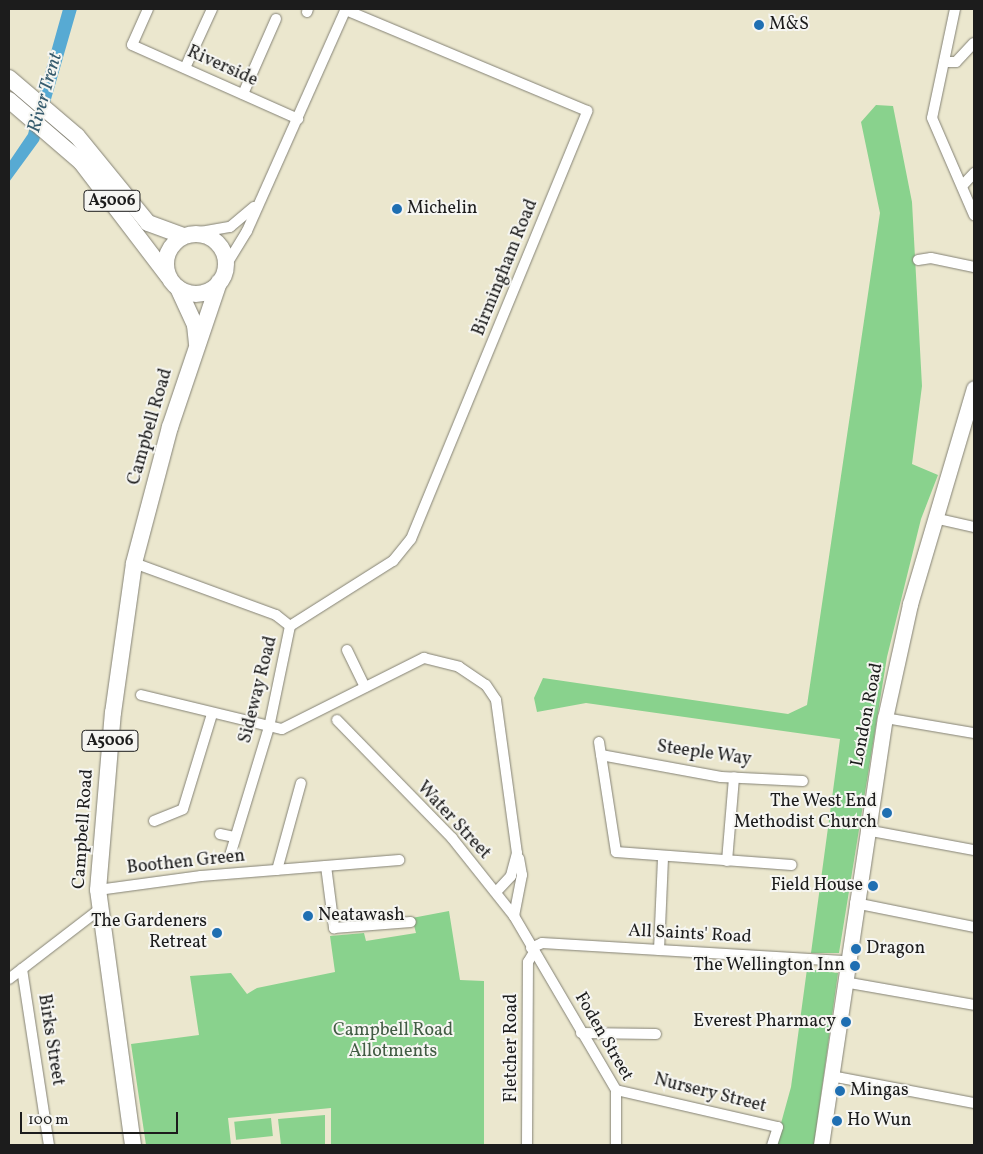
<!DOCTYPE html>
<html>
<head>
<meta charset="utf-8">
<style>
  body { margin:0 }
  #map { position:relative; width:983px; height:1154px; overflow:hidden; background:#ebe7ce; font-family:Vollkorn,serif }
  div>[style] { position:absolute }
  .green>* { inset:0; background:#89d28d; transform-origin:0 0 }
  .water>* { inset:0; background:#57aad3 }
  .roads { filter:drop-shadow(0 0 1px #848275) drop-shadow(0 0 1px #848275) }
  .minor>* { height:10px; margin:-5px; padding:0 5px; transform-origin:5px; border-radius:5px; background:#fff }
  .secondary>* { height:15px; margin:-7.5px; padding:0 7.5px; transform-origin:7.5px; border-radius:7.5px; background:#fff }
  .primary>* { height:16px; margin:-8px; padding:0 8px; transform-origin:8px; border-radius:8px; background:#fff }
  .primary>.ring { margin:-8px; padding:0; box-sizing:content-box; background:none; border:16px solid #fff; border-radius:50% }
  .dots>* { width:14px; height:14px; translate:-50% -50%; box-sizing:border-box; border:2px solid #f6f6f2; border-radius:50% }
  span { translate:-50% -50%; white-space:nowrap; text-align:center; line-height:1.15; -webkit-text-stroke:4px #f6f6f2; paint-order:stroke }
  .shield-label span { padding:1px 4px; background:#f6f6f2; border:1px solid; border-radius:4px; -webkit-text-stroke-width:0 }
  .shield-label { font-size:16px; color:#1c1c1c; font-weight:700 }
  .poi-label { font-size:18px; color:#1c1c1c }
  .left { translate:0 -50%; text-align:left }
  .right { translate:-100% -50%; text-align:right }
  .street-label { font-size:18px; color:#1c1c1c }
  .park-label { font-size:18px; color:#425c44 }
  .water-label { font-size:19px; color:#375c6e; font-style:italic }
  .frame { position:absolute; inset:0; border:10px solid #1c1c1c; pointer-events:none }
  .scale { position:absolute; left:20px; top:1112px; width:158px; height:22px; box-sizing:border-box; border:2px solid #1c1c1c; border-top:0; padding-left:6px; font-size:15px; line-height:18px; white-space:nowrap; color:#1c1c1c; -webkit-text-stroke:4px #f6f6f2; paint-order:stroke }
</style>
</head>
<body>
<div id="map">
  <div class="green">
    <i style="clip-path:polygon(876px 105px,893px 106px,912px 202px,922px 386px,912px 464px,938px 475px,921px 519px,887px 657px,839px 953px,811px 953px,840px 739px,586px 703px,537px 712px,534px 698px,543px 678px,788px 714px,807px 705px,880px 213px,861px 122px)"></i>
    <i style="clip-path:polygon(449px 911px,460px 980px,484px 981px,484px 1145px,331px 1145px,331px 1108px,228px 1118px,231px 1145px,146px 1145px,131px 1044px,199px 1035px,190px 976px,231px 973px,247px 994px,257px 988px,335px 972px,330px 936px,364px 933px,366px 941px,416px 933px,412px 918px)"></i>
    <i style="clip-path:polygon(807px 969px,838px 973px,814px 1145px,775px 1145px,791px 1087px)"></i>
    <i style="clip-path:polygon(325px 1115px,325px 1145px,281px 1145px,278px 1119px)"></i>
    <i style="left:271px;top:1118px;width:18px;height:37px;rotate:84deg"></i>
  </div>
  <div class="water">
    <i style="clip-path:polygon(63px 9px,77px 9px,39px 141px,9px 182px,9px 162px,28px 134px)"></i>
  </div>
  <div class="roads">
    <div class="minor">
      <i style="left:148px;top:9px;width:39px;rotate:114deg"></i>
      <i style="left:132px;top:45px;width:182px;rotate:24deg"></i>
      <i style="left:955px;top:9px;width:111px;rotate:101.9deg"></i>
      <i style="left:932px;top:118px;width:106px;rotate:66.6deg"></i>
      <i style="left:307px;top:12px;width:3px;rotate:-72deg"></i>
      <i style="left:944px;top:62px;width:12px"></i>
      <i style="left:956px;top:62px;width:26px;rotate:-47deg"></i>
      <i style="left:185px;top:68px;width:65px;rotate:-65.4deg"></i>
      <i style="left:243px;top:94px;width:82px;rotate:-66.3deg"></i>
      <i style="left:962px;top:186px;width:18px;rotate:-47deg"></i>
      <i style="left:195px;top:233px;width:36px;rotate:-10deg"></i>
      <i style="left:230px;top:227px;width:31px;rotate:-40deg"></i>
      <i style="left:918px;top:260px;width:13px;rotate:-9deg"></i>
      <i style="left:931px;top:258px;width:44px;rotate:11.8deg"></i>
      <i style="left:225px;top:267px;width:42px;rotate:-58.6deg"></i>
      <i style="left:247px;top:231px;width:243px;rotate:-66deg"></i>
      <i style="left:934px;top:518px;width:41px;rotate:12.7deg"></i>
      <i style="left:134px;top:563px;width:151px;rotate:20.1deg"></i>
      <i style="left:276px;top:615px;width:18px;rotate:38deg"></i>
      <i style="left:290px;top:626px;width:103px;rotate:101.7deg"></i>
      <i style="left:269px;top:727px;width:134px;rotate:106.9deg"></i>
      <i style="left:290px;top:626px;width:122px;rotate:-32.3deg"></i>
      <i style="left:393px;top:561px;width:28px;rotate:-51deg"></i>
      <i style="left:411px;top:539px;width:463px;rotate:-67.6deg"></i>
      <i style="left:587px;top:111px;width:262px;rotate:-157.3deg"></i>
      <i style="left:347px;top:650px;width:41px;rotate:64.1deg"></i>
      <i style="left:141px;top:695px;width:145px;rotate:13.6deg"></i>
      <i style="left:282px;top:729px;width:159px;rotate:-26.6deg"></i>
      <i style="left:424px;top:658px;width:36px;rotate:14deg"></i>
      <i style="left:459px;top:667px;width:32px;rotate:34deg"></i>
      <i style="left:486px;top:685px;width:18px;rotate:56deg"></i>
      <i style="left:496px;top:700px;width:154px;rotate:82.2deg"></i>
      <i style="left:517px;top:853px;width:24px;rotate:105deg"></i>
      <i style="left:511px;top:876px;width:21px;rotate:133deg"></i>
      <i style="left:885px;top:718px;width:90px;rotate:9.6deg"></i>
      <i style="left:337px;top:720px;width:165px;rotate:45.7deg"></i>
      <i style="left:452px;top:838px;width:100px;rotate:51.5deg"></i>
      <i style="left:514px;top:916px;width:202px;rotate:59.6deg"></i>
      <i style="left:616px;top:1090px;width:55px;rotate:90deg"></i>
      <i style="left:599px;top:742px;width:111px;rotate:81.2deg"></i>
      <i style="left:616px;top:852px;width:176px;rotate:4.2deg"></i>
      <i style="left:601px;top:755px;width:122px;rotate:10.4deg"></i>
      <i style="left:721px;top:777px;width:82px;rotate:2.8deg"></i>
      <i style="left:154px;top:821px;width:31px;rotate:-22deg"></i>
      <i style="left:183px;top:809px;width:99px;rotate:-73deg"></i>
      <i style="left:866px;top:830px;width:110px;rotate:10.5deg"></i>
      <i style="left:220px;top:834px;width:14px;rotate:12deg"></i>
      <i style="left:727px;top:861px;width:84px;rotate:-85.2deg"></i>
      <i style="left:326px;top:866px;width:63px;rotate:82.6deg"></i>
      <i style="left:334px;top:928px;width:77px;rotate:-4.5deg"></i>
      <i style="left:277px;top:870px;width:90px;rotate:-74.6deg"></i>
      <i style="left:98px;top:890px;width:104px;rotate:-7.7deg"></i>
      <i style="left:201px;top:876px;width:199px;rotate:-4.6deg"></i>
      <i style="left:855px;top:903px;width:121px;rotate:11.4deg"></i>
      <i style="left:514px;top:916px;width:42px;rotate:-79deg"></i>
      <i style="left:522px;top:875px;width:17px;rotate:-100deg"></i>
      <i style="left:531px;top:948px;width:12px;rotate:-24deg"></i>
      <i style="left:542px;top:943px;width:306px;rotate:3.4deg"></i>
      <i style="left:659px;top:950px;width:92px;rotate:-87.5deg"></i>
      <i style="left:22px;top:969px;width:178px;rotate:81.3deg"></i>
      <i style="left:9px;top:979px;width:115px;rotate:-37.6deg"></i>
      <i style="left:844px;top:982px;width:132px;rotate:10deg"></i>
      <i style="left:581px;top:1033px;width:75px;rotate:0.8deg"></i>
      <i style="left:831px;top:1076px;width:146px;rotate:10.7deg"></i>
      <i style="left:616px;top:1090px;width:166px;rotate:12.9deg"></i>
      <i style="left:778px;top:1127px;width:19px;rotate:108deg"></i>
      <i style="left:527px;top:1145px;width:183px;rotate:-89.7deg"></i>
      <i style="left:528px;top:962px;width:12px;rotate:-59deg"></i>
    </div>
    <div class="secondary">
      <i style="left:821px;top:1145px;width:432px;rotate:-81.5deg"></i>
      <i style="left:885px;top:718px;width:117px;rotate:-77.6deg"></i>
      <i style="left:910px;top:604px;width:225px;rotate:-73.5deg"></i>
    </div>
    <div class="primary">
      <i style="left:9px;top:78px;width:89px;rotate:40.5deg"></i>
      <i style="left:77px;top:136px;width:112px;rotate:50.8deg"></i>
      <i style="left:148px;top:223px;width:37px;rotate:20deg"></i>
      <i style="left:9px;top:100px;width:95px;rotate:40.7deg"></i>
      <i style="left:81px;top:162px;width:143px;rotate:52.7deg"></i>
      <i class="ring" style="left:166px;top:234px;width:44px;height:44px"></i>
      <i style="left:178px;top:288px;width:41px;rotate:65.3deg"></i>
      <i style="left:195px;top:325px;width:19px;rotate:84deg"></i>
      <i style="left:133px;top:1145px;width:257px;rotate:-97.8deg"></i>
      <i style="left:98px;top:890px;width:178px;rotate:-85.2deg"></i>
      <i style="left:113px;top:713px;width:151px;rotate:-82deg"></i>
      <i style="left:134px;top:563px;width:141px;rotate:-75.2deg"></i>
      <i style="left:170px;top:427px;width:153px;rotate:-71.3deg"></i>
    </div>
  </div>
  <div class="dots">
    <i style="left:759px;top:25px;background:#1f6fb2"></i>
    <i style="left:397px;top:209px;background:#1f6fb2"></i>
    <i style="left:887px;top:813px;background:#1f6fb2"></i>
    <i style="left:873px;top:886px;background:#1f6fb2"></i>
    <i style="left:308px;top:916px;background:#1f6fb2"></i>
    <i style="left:217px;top:933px;background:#1f6fb2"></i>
    <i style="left:856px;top:949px;background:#1f6fb2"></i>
    <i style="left:855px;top:966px;background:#1f6fb2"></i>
    <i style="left:846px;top:1022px;background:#1f6fb2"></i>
    <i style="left:840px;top:1091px;background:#1f6fb2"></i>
    <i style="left:837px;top:1121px;background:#1f6fb2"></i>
  </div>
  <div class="shield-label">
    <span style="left:112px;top:201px">A5006</span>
    <span style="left:110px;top:741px">A5006</span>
  </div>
  <div class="poi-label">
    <span class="left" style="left:769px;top:25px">M&amp;S</span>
    <span class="left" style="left:407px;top:209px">Michelin</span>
    <span class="right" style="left:877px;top:813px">The West End<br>Methodist Church</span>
    <span class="right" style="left:863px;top:886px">Field House</span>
    <span class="left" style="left:318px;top:916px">Neatawash</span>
    <span class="right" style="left:207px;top:933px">The Gardeners<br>Retreat</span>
    <span class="left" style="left:866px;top:949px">Dragon</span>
    <span class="right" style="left:845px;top:966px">The Wellington Inn</span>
    <span class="right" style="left:836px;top:1022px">Everest Pharmacy</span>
    <span class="left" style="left:850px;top:1091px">Mingas</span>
    <span class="left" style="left:847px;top:1121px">Ho Wun</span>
  </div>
  <div class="street-label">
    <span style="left:222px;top:67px;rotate:24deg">Riverside</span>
    <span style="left:506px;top:268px;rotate:-68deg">Birmingham Road</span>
    <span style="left:151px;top:427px;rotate:-74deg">Campbell Road</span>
    <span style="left:259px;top:690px;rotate:-76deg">Sideway Road</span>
    <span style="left:868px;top:715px;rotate:-79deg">London Road</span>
    <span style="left:704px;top:754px;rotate:8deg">Steeple Way</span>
    <span style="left:453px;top:821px;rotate:47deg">Water Street</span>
    <span style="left:84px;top:829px;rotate:-86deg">Campbell Road</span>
    <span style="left:186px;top:863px;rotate:-6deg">Boothen Green</span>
    <span style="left:690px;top:935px;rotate:3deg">All Saints' Road</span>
    <span style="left:603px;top:1037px;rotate:60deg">Foden Street</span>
    <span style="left:50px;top:1040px;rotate:81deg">Birks Street</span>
    <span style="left:512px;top:1048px;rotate:-90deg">Fletcher Road</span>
    <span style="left:710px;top:1094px;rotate:14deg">Nursery Street</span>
  </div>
  <div class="park-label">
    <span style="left:393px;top:1042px">Campbell Road<br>Allotments</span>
  </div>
  <div class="water-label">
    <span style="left:46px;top:93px;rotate:-74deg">River Trent</span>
  </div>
  <div class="frame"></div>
  <div class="scale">100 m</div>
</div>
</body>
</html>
